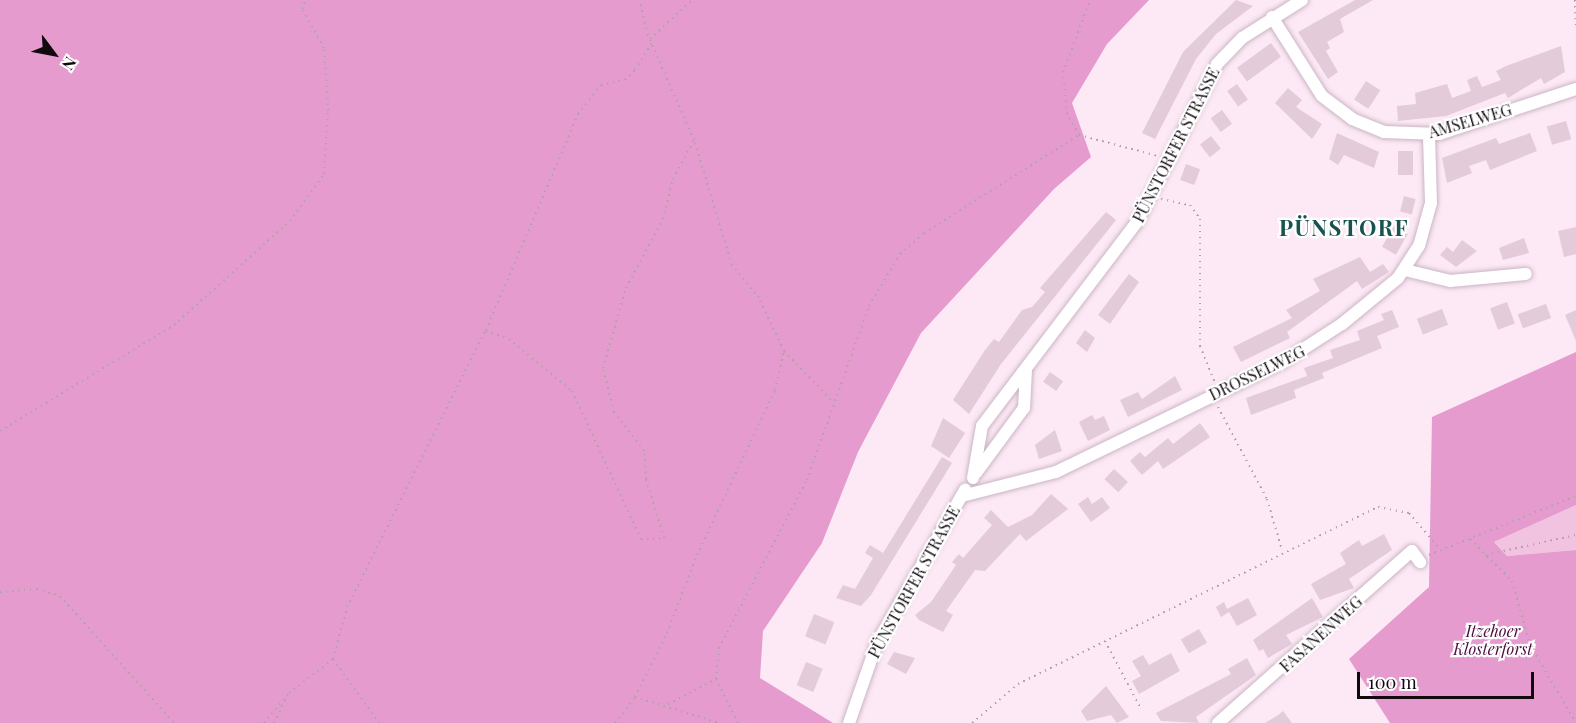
<!DOCTYPE html>
<html>
<head>
<meta charset="utf-8">
<style>
  body { margin:0 }
  #map { position:relative; width:1576px; height:723px; overflow:hidden; background:#fce9f5; font-family:"Playfair Display",serif }
  div>[style] { position:absolute }
  .green>* { inset:0; background:#f2c2e1 }
  .forest>* { inset:0; background:#e59bcd }
  .building>* { inset:0; background:#e3cbda; transform-origin:0 0 }
  .path>* { height:2px; margin-top:-1px; transform-origin:0; background:repeating-linear-gradient(90deg,#b0a1ab 0 1.5px,transparent 0 6px) }
  .roads { filter:drop-shadow(0 0 2px #ccb5c4) drop-shadow(0 0 2px #ccb5c4) }
  .minor>* { height:12px; margin:-6px; padding:0 6px; transform-origin:6px; border-radius:6px; background:#fff }
  span { translate:-50% -50%; white-space:nowrap; text-align:center; line-height:1.15; -webkit-text-stroke:4.5px #fff; paint-order:stroke }
  .street-label { font-size:16px; color:#10090e }
  .park-label { font-size:16px; color:#4c0b3d; font-style:italic }
  .district-label { font-size:22px; color:#185350; font-weight:700; letter-spacing:1.5px }
  .north { position:absolute; left:24px; top:24px; width:60px; height:60px; -webkit-text-stroke:4px #fff; paint-order:stroke; rotate:122deg; font-size:16px; font-weight:700; line-height:24px; text-align:center; color:#10090e }
  .north::after { content:''; display:block; margin:auto; width:21px; height:27px; background:#10090e; clip-path:polygon(50% 0,100% 100%,50% 72%,0 100%) }
  .scale { position:absolute; left:1357px; top:672px; width:177px; height:27px; box-sizing:border-box; border:3px solid #10090e; border-top:0; padding-left:8px; font-size:18px; line-height:21px; white-space:nowrap; color:#10090e; -webkit-text-stroke:4px #fff; paint-order:stroke }
</style>
</head>
<body>
<div id="map">
  <div class="green">
    <i style="clip-path:polygon(1576px 505px,1576px 550px,1507px 556px,1494px 542px)"></i>
  </div>
  <div class="forest">
    <i style="clip-path:polygon(0 0,1149px 0,1107px 44px,1072px 103px,1091px 157px,1054px 189px,921px 333px,858px 452px,822px 543px,763px 631px,760px 678px,833px 723px,0 723px)"></i>
    <i style="clip-path:polygon(1576px 352px,1576px 505px,1494px 542px,1507px 556px,1576px 550px,1576px 723px,1390px 723px,1349px 659px,1429px 587px,1432px 417px)"></i>
  </div>
  <div class="building">
    <i style="clip-path:polygon(1236px 0,1253px 6px,1216px 34px,1196px 59px,1155px 139px,1142px 133px,1183px 52px)"></i>
    <i style="clip-path:polygon(1355px 0,1373px 0,1340px 19px,1344px 32px,1327px 42px,1330px 48px,1326px 51px,1338px 72px,1328px 79px,1298px 32px)"></i>
    <i style="left:1271px;top:43px;width:17px;height:42px;rotate:54deg"></i>
    <i style="clip-path:polygon(1561px 46px,1565px 72px,1544px 84px,1541px 78px,1508px 98px,1505px 93px,1446px 116px,1398px 121px,1397px 106px,1416px 104px,1415px 93px,1447px 84px,1452px 98px,1471px 91px,1467px 80px,1477px 76px,1482px 87px,1501px 80px,1496px 71px,1506px 66px)"></i>
    <i style="left:1366px;top:81px;width:17px;height:22px;rotate:33deg"></i>
    <i style="left:1237px;top:84px;width:19px;height:12px;rotate:55deg"></i>
    <i style="clip-path:polygon(1288px 88px,1302px 100px,1296px 107px,1322px 124px,1312px 139px,1275px 103px)"></i>
    <i style="left:1222px;top:110px;width:17px;height:14px;rotate:54deg"></i>
    <i style="left:1566px;top:121px;width:19px;height:20px;rotate:74deg"></i>
    <i style="clip-path:polygon(1337px 133px,1379px 152px,1374px 168px,1344px 155px,1338px 165px,1329px 159px)"></i>
    <i style="clip-path:polygon(1530px 133px,1537px 151px,1490px 170px,1486px 160px,1469px 166px,1472px 173px,1447px 183px,1442px 158px,1496px 138px,1499px 144px)"></i>
    <i style="left:1211px;top:136px;width:16px;height:14px;rotate:52deg"></i>
    <i style="left:1413px;top:151px;width:24px;height:15px;rotate:90deg"></i>
    <i style="left:1186px;top:164px;width:15px;height:17px;rotate:20deg"></i>
    <i style="left:1404px;top:196px;width:12px;height:16px;rotate:14deg"></i>
    <i style="clip-path:polygon(1106px 212px,1116px 220px,1001px 364px,969px 414px,953px 400px,985px 350px,994px 339px,999px 342px,1022px 310px,1032px 307px,1045px 292px,1040px 288px)"></i>
    <i style="left:1394px;top:226px;width:16px;height:24px;rotate:30deg"></i>
    <i style="clip-path:polygon(1576px 227px,1576px 254px,1564px 257px,1558px 231px)"></i>
    <i style="clip-path:polygon(1524px 238px,1529px 253px,1503px 260px,1499px 248px)"></i>
    <i style="clip-path:polygon(1462px 240px,1477px 251px,1456px 267px,1440px 255px,1447px 247px,1453px 252px)"></i>
    <i style="clip-path:polygon(1360px 257px,1370px 272px,1383px 264px,1389px 272px,1362px 289px,1357px 281px,1287px 332px,1290px 338px,1241px 362px,1233px 347px,1292px 318px,1286px 310px,1320px 291px,1313px 279px)"></i>
    <i style="clip-path:polygon(1129px 274px,1139px 282px,1110px 324px,1098px 315px)"></i>
    <i style="left:1507px;top:302px;width:23px;height:18px;rotate:70deg"></i>
    <i style="left:1546px;top:304px;width:15px;height:30px;rotate:70deg"></i>
    <i style="left:1442px;top:309px;width:17px;height:27px;rotate:69deg"></i>
    <i style="clip-path:polygon(1392px 310px,1399px 327px,1377px 336px,1382px 348px,1322px 373px,1324px 378px,1294px 390px,1296px 398px,1251px 415px,1246px 398px,1307px 376px,1310px 383px,1304px 368px,1333px 358px,1330px 350px,1360px 340px,1357px 331px,1384px 320px,1381px 314px)"></i>
    <i style="clip-path:polygon(1576px 310px,1576px 341px,1565px 315px)"></i>
    <i style="clip-path:polygon(1085px 330px,1095px 338px,1087px 352px,1076px 343px)"></i>
    <i style="left:1050px;top:372px;width:16px;height:12px;rotate:35deg"></i>
    <i style="clip-path:polygon(1175px 376px,1182px 390px,1128px 417px,1120px 400px,1138px 392px,1142px 399px)"></i>
    <i style="clip-path:polygon(1092px 415px,1095px 420px,1104px 416px,1110px 430px,1088px 441px,1079px 422px)"></i>
    <i style="clip-path:polygon(943px 418px,965px 433px,949px 458px,931px 446px)"></i>
    <i style="clip-path:polygon(1200px 423px,1210px 437px,1163px 469px,1158px 461px,1142px 475px,1130px 461px,1140px 452px,1145px 457px,1168px 438px,1173px 444px)"></i>
    <i style="clip-path:polygon(1055px 430px,1062px 451px,1039px 459px,1035px 445px)"></i>
    <i style="clip-path:polygon(942px 457px,952px 463px,871px 595px,861px 606px,836px 598px,843px 585px,855px 589px,873px 558px,865px 553px,870px 545px,883px 553px)"></i>
    <i style="left:1114px;top:469px;width:19px;height:14px;rotate:43deg"></i>
    <i style="clip-path:polygon(1051px 494px,1068px 509px,1026px 541px,1020px 534px,985px 571px,975px 570px,946px 611px,953px 615px,943px 632px,919px 620px,915px 615px,931px 602px,956px 565px,952px 562px,959px 554px,963px 558px,992px 525px,984px 518px,991px 510px,1008px 527px,1032px 515px)"></i>
    <i style="clip-path:polygon(1088px 497px,1092px 504px,1102px 497px,1110px 508px,1091px 522px,1078px 504px)"></i>
    <i style="clip-path:polygon(1384px 534px,1392px 550px,1349px 579px,1354px 588px,1320px 600px,1311px 584px,1346px 564px,1340px 553px,1359px 540px,1362px 546px)"></i>
    <i style="clip-path:polygon(1248px 598px,1257px 615px,1237px 626px,1229px 612px,1221px 617px,1216px 607px,1224px 602px,1227px 609px)"></i>
    <i style="clip-path:polygon(1312px 598px,1323px 617px,1286px 635px,1292px 644px,1268px 658px,1263px 649px,1259px 651px,1253px 640px)"></i>
    <i style="left:814px;top:614px;width:22px;height:24px;rotate:22deg"></i>
    <i style="left:1199px;top:629px;width:16px;height:21px;rotate:60deg"></i>
    <i style="clip-path:polygon(894px 652px,915px 658px,906px 674px,887px 664px)"></i>
    <i style="clip-path:polygon(1171px 653px,1180px 671px,1139px 694px,1132px 681px,1141px 676px,1132px 661px,1143px 655px,1149px 665px)"></i>
    <i style="clip-path:polygon(1247px 658px,1256px 675px,1196px 717px,1199px 723px,1161px 721px,1156px 713px,1231px 674px,1228px 669px)"></i>
    <i style="left:806px;top:662px;width:18px;height:25px;rotate:22deg"></i>
    <i style="clip-path:polygon(1106px 686px,1129px 717px,1117px 723px,1111px 715px,1087px 721px,1081px 711px)"></i>
    <i style="clip-path:polygon(1283px 711px,1292px 723px,1265px 723px,1278px 715px)"></i>
  </div>
  <div class="path">
    <i style="left:1575px;top:0;width:28px;rotate:88deg"></i>
    <i style="left:650px;top:39px;width:57px;rotate:-42.9deg"></i>
    <i style="left:1079px;top:135px;width:24px;rotate:-120deg"></i>
    <i style="left:1067px;top:114px;width:42px;rotate:-95.4deg"></i>
    <i style="left:1063px;top:72px;width:77px;rotate:-69.4deg"></i>
    <i style="left:1161px;top:199px;width:30px;rotate:12deg"></i>
    <i style="left:1190px;top:205px;width:17px;rotate:54deg"></i>
    <i style="left:1200px;top:219px;width:127px;rotate:90deg"></i>
    <i style="left:1200px;top:346px;width:38px;rotate:68deg"></i>
    <i style="left:486px;top:331px;width:24px;rotate:19deg"></i>
    <i style="left:509px;top:339px;width:82px;rotate:39.5deg"></i>
    <i style="left:572px;top:391px;width:163px;rotate:65deg"></i>
    <i style="left:641px;top:539px;width:23px;rotate:-2deg"></i>
    <i style="left:664px;top:538px;width:62px;rotate:-107deg"></i>
    <i style="left:646px;top:479px;width:28px;rotate:-94deg"></i>
    <i style="left:644px;top:451px;width:49px;rotate:-127.6deg"></i>
    <i style="left:614px;top:412px;width:45px;rotate:-104deg"></i>
    <i style="left:603px;top:368px;width:83px;rotate:-74deg"></i>
    <i style="left:626px;top:288px;width:78px;rotate:-61.8deg"></i>
    <i style="left:663px;top:219px;width:41px;rotate:-76deg"></i>
    <i style="left:673px;top:179px;width:44px;rotate:-61.7deg"></i>
    <i style="left:784px;top:351px;width:72px;rotate:46.1deg"></i>
    <i style="left:1218px;top:407px;width:104px;rotate:62deg"></i>
    <i style="left:1267px;top:499px;width:53px;rotate:73.6deg"></i>
    <i style="left:0;top:431px;width:204px;rotate:-31.3deg"></i>
    <i style="left:174px;top:325px;width:156px;rotate:-41.9deg"></i>
    <i style="left:290px;top:221px;width:58px;rotate:-54.1deg"></i>
    <i style="left:324px;top:174px;width:63px;rotate:-86.4deg"></i>
    <i style="left:328px;top:111px;width:63px;rotate:-93.6deg"></i>
    <i style="left:324px;top:48px;width:45px;rotate:-119.4deg"></i>
    <i style="left:302px;top:9px;width:9px;rotate:-72deg"></i>
    <i style="left:1470px;top:539px;width:59px;rotate:45deg"></i>
    <i style="left:1512px;top:581px;width:66px;rotate:74.3deg"></i>
    <i style="left:1530px;top:645px;width:91px;rotate:59.5deg"></i>
    <i style="left:1429px;top:555px;width:158px;rotate:-21.9deg"></i>
    <i style="left:1486px;top:555px;width:92px;rotate:-12.5deg"></i>
    <i style="left:0;top:592px;width:37px;rotate:-5deg"></i>
    <i style="left:37px;top:589px;width:24px;rotate:17deg"></i>
    <i style="left:60px;top:596px;width:171px;rotate:48.1deg"></i>
    <i style="left:1105px;top:641px;width:75px;rotate:62.1deg"></i>
    <i style="left:333px;top:659px;width:79px;rotate:54.3deg"></i>
    <i style="left:635px;top:697px;width:88px;rotate:17.2deg"></i>
    <i style="left:668px;top:704px;width:54px;rotate:-27.5deg"></i>
    <i style="left:264px;top:723px;width:39px;rotate:-50deg"></i>
    <i style="left:289px;top:693px;width:56px;rotate:-37.7deg"></i>
    <i style="left:333px;top:659px;width:54px;rotate:-74.9deg"></i>
    <i style="left:347px;top:607px;width:310px;rotate:-63.4deg"></i>
    <i style="left:486px;top:330px;width:235px;rotate:-66.9deg"></i>
    <i style="left:578px;top:114px;width:37px;rotate:-52deg"></i>
    <i style="left:601px;top:85px;width:25px;rotate:-12deg"></i>
    <i style="left:625px;top:80px;width:14px;rotate:-45deg"></i>
    <i style="left:635px;top:70px;width:32px;rotate:-58deg"></i>
    <i style="left:274px;top:723px;width:28px;rotate:-64deg"></i>
    <i style="left:615px;top:723px;width:33px;rotate:-52deg"></i>
    <i style="left:635px;top:697px;width:72px;rotate:-63.4deg"></i>
    <i style="left:667px;top:633px;width:84px;rotate:-69deg"></i>
    <i style="left:697px;top:555px;width:183px;rotate:-64.7deg"></i>
    <i style="left:775px;top:390px;width:40px;rotate:-77deg"></i>
    <i style="left:784px;top:351px;width:59px;rotate:-115.3deg"></i>
    <i style="left:759px;top:298px;width:43px;rotate:-129.3deg"></i>
    <i style="left:732px;top:265px;width:131px;rotate:-106.9deg"></i>
    <i style="left:694px;top:140px;width:115px;rotate:-113.7deg"></i>
    <i style="left:648px;top:35px;width:36px;rotate:-104deg"></i>
    <i style="left:738px;top:723px;width:49px;rotate:-116.6deg"></i>
    <i style="left:716px;top:679px;width:31px;rotate:-84deg"></i>
    <i style="left:719px;top:648px;width:190px;rotate:-62.4deg"></i>
    <i style="left:807px;top:480px;width:185px;rotate:-70.4deg"></i>
    <i style="left:869px;top:306px;width:61px;rotate:-59.2deg"></i>
    <i style="left:900px;top:254px;width:32px;rotate:-41deg"></i>
    <i style="left:924px;top:233px;width:183px;rotate:-32.3deg"></i>
    <i style="left:1079px;top:135px;width:82px;rotate:14.9deg"></i>
    <i style="left:972px;top:723px;width:60px;rotate:-40.3deg"></i>
    <i style="left:1018px;top:684px;width:401px;rotate:-26.2deg"></i>
    <i style="left:1378px;top:507px;width:32px;rotate:11deg"></i>
    <i style="left:1409px;top:513px;width:45px;rotate:49.5deg"></i>
  </div>
  <div class="roads">
    <div class="minor">
      <i style="left:1272px;top:17px;width:93px;rotate:57.7deg"></i>
      <i style="left:1322px;top:96px;width:38px;rotate:37deg"></i>
      <i style="left:1352px;top:119px;width:35px;rotate:22deg"></i>
      <i style="left:1384px;top:132px;width:55px;rotate:2.1deg"></i>
      <i style="left:1439px;top:134px;width:144px;rotate:-18.2deg"></i>
      <i style="left:1405px;top:270px;width:46px;rotate:13.7deg"></i>
      <i style="left:1450px;top:281px;width:76px;rotate:-5.3deg"></i>
      <i style="left:976px;top:473px;width:81px;rotate:-53.6deg"></i>
      <i style="left:1024px;top:408px;width:36px;rotate:-87deg"></i>
      <i style="left:973px;top:478px;width:53px;rotate:-80.2deg"></i>
      <i style="left:982px;top:426px;width:256px;rotate:-52.8deg"></i>
      <i style="left:1137px;top:222px;width:177px;rotate:-63.1deg"></i>
      <i style="left:1217px;top:64px;width:36px;rotate:-46deg"></i>
      <i style="left:1242px;top:38px;width:71px;rotate:-32.3deg"></i>
      <i style="left:962px;top:496px;width:97px;rotate:-14.3deg"></i>
      <i style="left:1056px;top:472px;width:252px;rotate:-25.9deg"></i>
      <i style="left:1283px;top:362px;width:70px;rotate:-32.8deg"></i>
      <i style="left:1342px;top:324px;width:72px;rotate:-39.4deg"></i>
      <i style="left:1398px;top:278px;width:38px;rotate:-57deg"></i>
      <i style="left:1419px;top:246px;width:45px;rotate:-74.4deg"></i>
      <i style="left:1431px;top:203px;width:68px;rotate:-91.7deg"></i>
      <i style="left:849px;top:723px;width:85px;rotate:-70.7deg"></i>
      <i style="left:877px;top:643px;width:177px;rotate:-60.1deg"></i>
      <i style="left:1218px;top:723px;width:259px;rotate:-41.6deg"></i>
      <i style="left:1412px;top:551px;width:14px;rotate:54deg"></i>
    </div>
  </div>
  <div class="street-label">
    <span style="left:1470px;top:121px;rotate:-16deg">AMSELWEG</span>
    <span style="left:1176px;top:145px;rotate:-63deg">PÜNSTORFER STRASSE</span>
    <span style="left:1257px;top:373px;rotate:-26deg">DROSSELWEG</span>
    <span style="left:914px;top:582px;rotate:-61deg">PÜNSTORFER STRASSE</span>
    <span style="left:1321px;top:634px;rotate:-42deg">FASANENWEG</span>
  </div>
  <div class="park-label">
    <span style="left:1493px;top:640px">Itzehoer<br>Klosterforst</span>
  </div>
  <div class="district-label">
    <span style="left:1344px;top:228px">PÜNSTORF</span>
  </div>
  <div class="north">N</div>
  <div class="scale">100 m</div>
</div>
</body>
</html>
